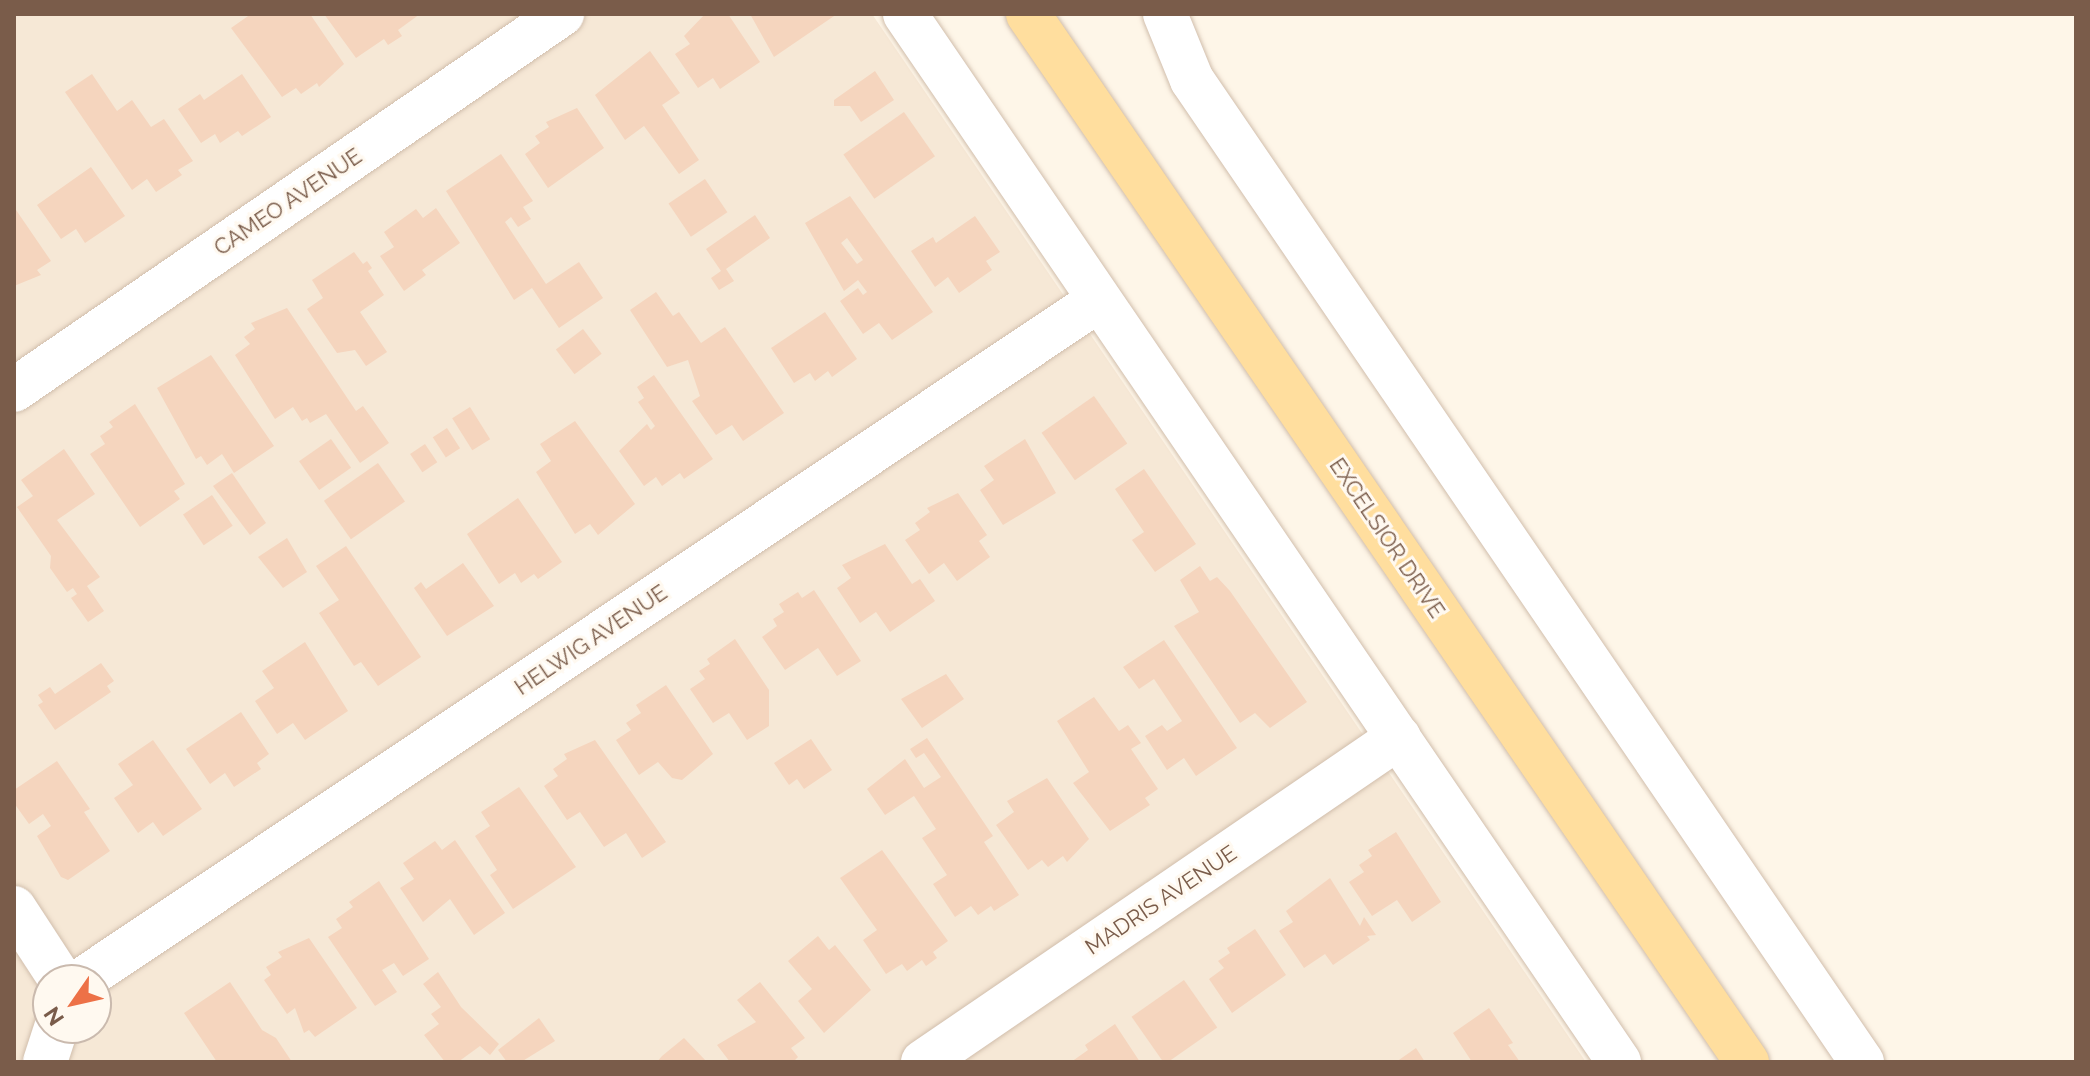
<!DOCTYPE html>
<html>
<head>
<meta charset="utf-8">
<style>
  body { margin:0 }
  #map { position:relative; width:2090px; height:1076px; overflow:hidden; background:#fef6e8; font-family:Raleway,sans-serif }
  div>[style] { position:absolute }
  .residential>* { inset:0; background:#f6e8d6 }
  .building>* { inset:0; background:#f5d5be; transform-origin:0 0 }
  .roads { filter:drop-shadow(0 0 2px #d1beac) drop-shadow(0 0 2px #d1beac) }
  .minor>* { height:44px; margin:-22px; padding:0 22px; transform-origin:22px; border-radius:22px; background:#fff }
  .major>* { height:44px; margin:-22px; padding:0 22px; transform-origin:22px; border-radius:22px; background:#ffde9e }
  span { translate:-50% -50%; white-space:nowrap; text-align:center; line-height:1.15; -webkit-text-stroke:6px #fff9f0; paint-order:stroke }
  .street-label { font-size:22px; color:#7a5c4a }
  .frame { position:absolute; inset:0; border:16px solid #7a5c4a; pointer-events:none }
  .north { position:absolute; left:32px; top:964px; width:80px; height:80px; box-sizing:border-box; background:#fff9f0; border:2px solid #cabaae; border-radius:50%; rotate:236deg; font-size:22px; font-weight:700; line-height:32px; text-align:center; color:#7a5c4a }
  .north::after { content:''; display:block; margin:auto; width:28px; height:36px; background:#ed7147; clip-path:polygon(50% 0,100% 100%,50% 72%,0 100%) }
</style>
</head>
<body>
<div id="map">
  <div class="residential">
    <i style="clip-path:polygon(evenodd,14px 14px,872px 14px,1586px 1062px,14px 1062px,14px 14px,48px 980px,96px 980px,96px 1028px,48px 1028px,48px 980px)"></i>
  </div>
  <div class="building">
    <i style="clip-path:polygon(251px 14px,310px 14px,344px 64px,319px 87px,317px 83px,301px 94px,296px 88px,282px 97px,231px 28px)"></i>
    <i style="clip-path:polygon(324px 14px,420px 14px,398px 30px,402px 36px,388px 45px,384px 39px,356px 58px)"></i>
    <i style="clip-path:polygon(705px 14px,728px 14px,760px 62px,720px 89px,713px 78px,698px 88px,675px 54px,690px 44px,684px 36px)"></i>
    <i style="clip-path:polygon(750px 14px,837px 14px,774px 57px)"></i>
    <i style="clip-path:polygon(650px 51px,680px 93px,662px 105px,699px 160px,679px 174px,644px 126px,625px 140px,595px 95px)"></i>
    <i style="clip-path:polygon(875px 71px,894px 100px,861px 122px,850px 106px,834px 106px,834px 100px)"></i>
    <i style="clip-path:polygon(92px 74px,117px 111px,132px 100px,151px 127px,164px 119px,193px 161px,178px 170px,182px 175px,156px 192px,147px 179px,132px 190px,65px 92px)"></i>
    <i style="clip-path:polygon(242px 74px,271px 117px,242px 136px,238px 131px,220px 143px,215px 134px,201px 143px,178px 109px,200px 94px,204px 100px)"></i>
    <i style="clip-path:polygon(577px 108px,604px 148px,548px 188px,525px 154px,540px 143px,535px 136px,549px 127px,546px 122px)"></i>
    <i style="left:904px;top:112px;width:54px;height:74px;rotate:55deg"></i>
    <i style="clip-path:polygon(501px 154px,533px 201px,523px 207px,531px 219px,518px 227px,511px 217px,505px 222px,546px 284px,579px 262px,603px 298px,559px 328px,532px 288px,514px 300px,446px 191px)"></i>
    <i style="clip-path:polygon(91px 167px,125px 216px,85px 243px,76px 229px,61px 239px,37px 205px)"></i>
    <i style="left:705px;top:179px;width:40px;height:44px;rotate:56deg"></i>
    <i style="clip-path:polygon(evenodd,850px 196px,933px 312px,892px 340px,879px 323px,863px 334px,840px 301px,858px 288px,863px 295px,867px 292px,858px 280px,844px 291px,805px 223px,850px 196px,847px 238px,863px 260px,857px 264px,841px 243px,847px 238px)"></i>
    <i style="clip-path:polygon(14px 207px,51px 261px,37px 270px,41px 275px,14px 286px)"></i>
    <i style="clip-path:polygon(436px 208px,460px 243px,422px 270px,426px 275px,404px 291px,380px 256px,394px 247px,384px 232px,416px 209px,423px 218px)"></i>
    <i style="clip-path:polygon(755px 215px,770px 238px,726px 269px,734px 281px,719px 290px,711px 278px,721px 271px,706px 249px)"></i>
    <i style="clip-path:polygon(975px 216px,1000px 252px,986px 261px,992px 270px,959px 293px,948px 277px,935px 287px,911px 251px,933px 237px,936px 243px)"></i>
    <i style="clip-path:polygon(354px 252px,363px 264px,367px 261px,372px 268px,368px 271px,384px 295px,360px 312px,387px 352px,366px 366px,355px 350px,337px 353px,307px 309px,323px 298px,312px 280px)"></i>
    <i style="clip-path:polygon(656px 292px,673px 316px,679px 312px,701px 343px,725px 327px,784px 413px,743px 441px,732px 425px,716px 435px,692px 401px,700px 396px,688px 360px,667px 367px,630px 310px)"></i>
    <i style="clip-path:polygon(287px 308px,356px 411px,363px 406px,389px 443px,360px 463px,326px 414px,310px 423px,307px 418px,302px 421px,293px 407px,275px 419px,235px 355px,250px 344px,244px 337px,255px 329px,251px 323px)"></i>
    <i style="clip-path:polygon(825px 312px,857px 359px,832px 377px,828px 371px,815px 381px,810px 373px,794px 383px,771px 348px)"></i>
    <i style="left:583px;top:329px;width:31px;height:34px;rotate:53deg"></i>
    <i style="clip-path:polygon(211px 355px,274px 446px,234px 473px,222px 454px,207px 465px,201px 456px,196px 459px,157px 388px)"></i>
    <i style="clip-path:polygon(654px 375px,713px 459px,684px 479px,680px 473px,662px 486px,656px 477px,644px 486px,619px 451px,647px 424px,651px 430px,655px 426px,638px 402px,644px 398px,637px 387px)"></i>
    <i style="left:1094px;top:396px;width:58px;height:64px;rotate:55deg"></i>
    <i style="clip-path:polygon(135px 404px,185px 484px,174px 491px,180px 499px,140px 527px,90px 454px,105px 444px,100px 436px,113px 427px,109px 422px)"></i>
    <i style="left:470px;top:407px;width:38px;height:21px;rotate:58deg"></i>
    <i style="clip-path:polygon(575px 421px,635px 504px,598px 535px,590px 524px,575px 534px,536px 472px,551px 461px,540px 444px)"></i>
    <i style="left:447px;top:428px;width:24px;height:17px;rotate:57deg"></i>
    <i style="left:331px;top:439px;width:35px;height:39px;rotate:55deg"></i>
    <i style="clip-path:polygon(1025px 439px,1056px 493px,1003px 525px,980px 490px,994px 480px,984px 466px)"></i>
    <i style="left:425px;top:444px;width:22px;height:18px;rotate:56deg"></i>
    <i style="clip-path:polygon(64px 449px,95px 494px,57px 520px,100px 577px,87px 586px,104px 611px,88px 622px,71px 598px,77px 594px,73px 588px,67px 592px,50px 568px,51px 556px,17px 507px,33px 496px,21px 480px)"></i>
    <i style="left:378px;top:463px;width:47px;height:66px;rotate:55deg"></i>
    <i style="clip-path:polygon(1144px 469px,1196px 544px,1155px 572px,1132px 540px,1144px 532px,1115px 489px)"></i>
    <i style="clip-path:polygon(232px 473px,266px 523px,250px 535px,213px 486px)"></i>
    <i style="clip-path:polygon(958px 493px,987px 535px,979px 541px,990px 557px,957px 581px,944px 563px,929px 574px,905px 540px,920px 530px,915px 523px,930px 512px,927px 508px)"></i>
    <i style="left:212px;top:495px;width:37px;height:35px;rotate:56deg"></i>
    <i style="clip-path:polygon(518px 498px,562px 562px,538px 579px,534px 574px,521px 583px,515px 573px,499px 584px,467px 534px)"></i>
    <i style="clip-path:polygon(287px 538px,307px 572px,283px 588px,258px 557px)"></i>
    <i style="clip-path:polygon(885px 544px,912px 584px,920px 579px,935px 601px,890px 632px,876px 612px,860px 623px,837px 588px,851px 578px,842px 565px)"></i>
    <i style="clip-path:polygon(346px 546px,421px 657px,378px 686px,361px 662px,354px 666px,319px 613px,339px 600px,316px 566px)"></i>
    <i style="clip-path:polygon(463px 563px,494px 606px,447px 636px,414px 588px,421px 582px,426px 589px)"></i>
    <i style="clip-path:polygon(1200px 566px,1210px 581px,1217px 577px,1230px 591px,1307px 702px,1270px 728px,1255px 713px,1240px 723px,1174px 626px,1199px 612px,1180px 580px)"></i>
    <i style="clip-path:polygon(814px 590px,861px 661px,837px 676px,818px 648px,785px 670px,762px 637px,777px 626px,773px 619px,784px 612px,779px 604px,798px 592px,802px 598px)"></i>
    <i style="clip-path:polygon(735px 639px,769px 690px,769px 726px,747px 740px,729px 713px,713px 723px,690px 689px,705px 679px,699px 671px,710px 664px,707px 659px)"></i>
    <i style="clip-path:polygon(1164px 640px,1237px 748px,1196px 776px,1184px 758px,1167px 770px,1145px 736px,1162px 725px,1167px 731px,1182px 721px,1154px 679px,1139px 689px,1123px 667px)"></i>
    <i style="clip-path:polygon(305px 642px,348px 711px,305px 740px,293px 723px,277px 734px,255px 701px,274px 688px,262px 671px)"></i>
    <i style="clip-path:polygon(101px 663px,114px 681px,107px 686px,111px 692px,55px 730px,38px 705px,43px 702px,38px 695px,50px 687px,55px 694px)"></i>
    <i style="clip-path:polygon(946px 674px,964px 699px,922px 728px,901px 699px)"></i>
    <i style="clip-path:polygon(666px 685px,713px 754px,682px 780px,672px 778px,658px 762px,639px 775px,616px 740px,631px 730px,626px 723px,641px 713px,636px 705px)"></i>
    <i style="clip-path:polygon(1094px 697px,1119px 731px,1128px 725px,1141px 743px,1131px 749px,1158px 789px,1145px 798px,1150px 805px,1110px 831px,1073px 783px,1089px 772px,1057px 721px)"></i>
    <i style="clip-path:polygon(241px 712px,269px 754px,257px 763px,261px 769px,234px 787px,225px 773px,210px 784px,186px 749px)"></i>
    <i style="clip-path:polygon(927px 738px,993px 836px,984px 842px,1019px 895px,994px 911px,991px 906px,978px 915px,971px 906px,955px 917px,933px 884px,947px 875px,922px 838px,936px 829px,914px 796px,885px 815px,867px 789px,905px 759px,924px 788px,941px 777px,924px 753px,916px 758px,910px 749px)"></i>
    <i style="clip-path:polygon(811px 739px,832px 770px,804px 789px,797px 779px,789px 785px,774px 763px)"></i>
    <i style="clip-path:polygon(153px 740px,202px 809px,163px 836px,153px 822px,138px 833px,114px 798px,133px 785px,118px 764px)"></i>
    <i style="clip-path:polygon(595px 740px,666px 842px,642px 858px,626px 833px,604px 847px,580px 812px,567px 820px,544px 786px,558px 776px,553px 769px,567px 759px,564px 754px)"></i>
    <i style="clip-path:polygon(57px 761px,90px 809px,84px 812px,110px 851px,68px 880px,61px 877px,37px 836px,51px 826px,43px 814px,29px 824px,14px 803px,14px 790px)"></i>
    <i style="clip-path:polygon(1047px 778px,1089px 839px,1067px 862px,1063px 856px,1048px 867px,1042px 860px,1028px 870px,996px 825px,1014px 812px,1007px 801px)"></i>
    <i style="clip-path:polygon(519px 787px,576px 867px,513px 909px,490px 875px,497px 870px,475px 836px,490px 826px,481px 812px)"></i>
    <i style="clip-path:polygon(1396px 832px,1441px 902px,1412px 922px,1397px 900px,1372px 916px,1349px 882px,1364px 872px,1359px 865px,1372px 856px,1368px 850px)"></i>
    <i style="clip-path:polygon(455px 840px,505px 913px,474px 935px,450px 899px,423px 922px,400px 888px,414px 879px,403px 863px,435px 841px,442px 850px)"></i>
    <i style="clip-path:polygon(882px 850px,948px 941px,933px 952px,937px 958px,926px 966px,922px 960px,907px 971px,902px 964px,886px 974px,863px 940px,877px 930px,840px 878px)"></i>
    <i style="clip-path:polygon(1330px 878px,1360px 926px,1364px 917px,1376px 935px,1367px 936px,1370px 940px,1333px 965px,1325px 954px,1304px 968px,1279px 931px,1293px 922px,1286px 911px)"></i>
    <i style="clip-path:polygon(379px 881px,429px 959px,403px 976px,394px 963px,382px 970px,397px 992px,375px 1006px,328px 937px,342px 928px,336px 919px,353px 907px,349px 902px)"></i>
    <i style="clip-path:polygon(1255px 929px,1286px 975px,1232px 1013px,1209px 979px,1224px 968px,1218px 961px,1230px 953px,1227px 948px)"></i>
    <i style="clip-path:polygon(818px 936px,829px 950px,835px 945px,871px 990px,824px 1033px,798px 1001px,812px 989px,788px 961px)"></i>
    <i style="clip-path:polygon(309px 938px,357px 1008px,315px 1037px,309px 1030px,304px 1033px,295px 1008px,287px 1014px,264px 980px,271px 975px,266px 967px,282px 957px,278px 952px)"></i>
    <i style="clip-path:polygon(438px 972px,461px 1007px,499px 1044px,490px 1055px,480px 1046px,458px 1062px,445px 1062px,424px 1035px,439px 1024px,431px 1014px,441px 1007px,423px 984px)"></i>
    <i style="left:1184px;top:980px;width:58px;height:64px;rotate:55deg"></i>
    <i style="clip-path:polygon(230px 982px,262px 1030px,276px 1038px,292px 1062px,217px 1062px,184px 1013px)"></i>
    <i style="clip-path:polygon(760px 982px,805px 1038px,791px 1048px,798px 1057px,793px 1062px,730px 1062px,717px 1045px,756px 1022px,737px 1000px)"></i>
    <i style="clip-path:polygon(1489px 1008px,1513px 1043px,1508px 1045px,1520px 1062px,1472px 1062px,1453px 1033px)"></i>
    <i style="clip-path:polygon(539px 1018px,555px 1041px,521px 1062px,507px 1062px,498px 1050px)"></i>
    <i style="clip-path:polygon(1115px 1024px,1140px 1062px,1071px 1062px,1088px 1050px,1085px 1045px)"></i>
    <i style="clip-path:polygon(684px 1038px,707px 1062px,657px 1062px,662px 1056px)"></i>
    <i style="clip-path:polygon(1416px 1048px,1425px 1062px,1396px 1062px)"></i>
  </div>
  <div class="roads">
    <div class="minor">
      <i style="left:905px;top:14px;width:1268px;rotate:55.73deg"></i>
      <i style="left:1165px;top:14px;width:71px;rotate:67.8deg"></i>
      <i style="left:1192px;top:80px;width:1189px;rotate:55.7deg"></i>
      <i style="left:14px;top:390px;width:665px;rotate:-34.46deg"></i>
      <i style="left:14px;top:908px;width:86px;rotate:56.9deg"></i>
      <i style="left:82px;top:980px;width:1223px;rotate:-33.77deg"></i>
      <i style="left:45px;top:1062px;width:36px;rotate:-72deg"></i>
      <i style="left:923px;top:1062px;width:576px;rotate:-34.32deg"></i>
    </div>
    <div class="major">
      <i style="left:1028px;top:14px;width:1271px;rotate:55.55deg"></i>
    </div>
  </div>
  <div class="street-label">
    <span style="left:288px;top:202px;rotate:-34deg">CAMEO AVENUE</span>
    <span style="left:1387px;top:538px;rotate:56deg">EXCELSIOR DRIVE</span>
    <span style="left:591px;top:640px;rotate:-34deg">HELWIG AVENUE</span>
    <span style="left:1161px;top:900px;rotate:-34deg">MADRIS AVENUE</span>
  </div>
  <div class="frame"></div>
  <div class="north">N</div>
</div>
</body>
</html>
